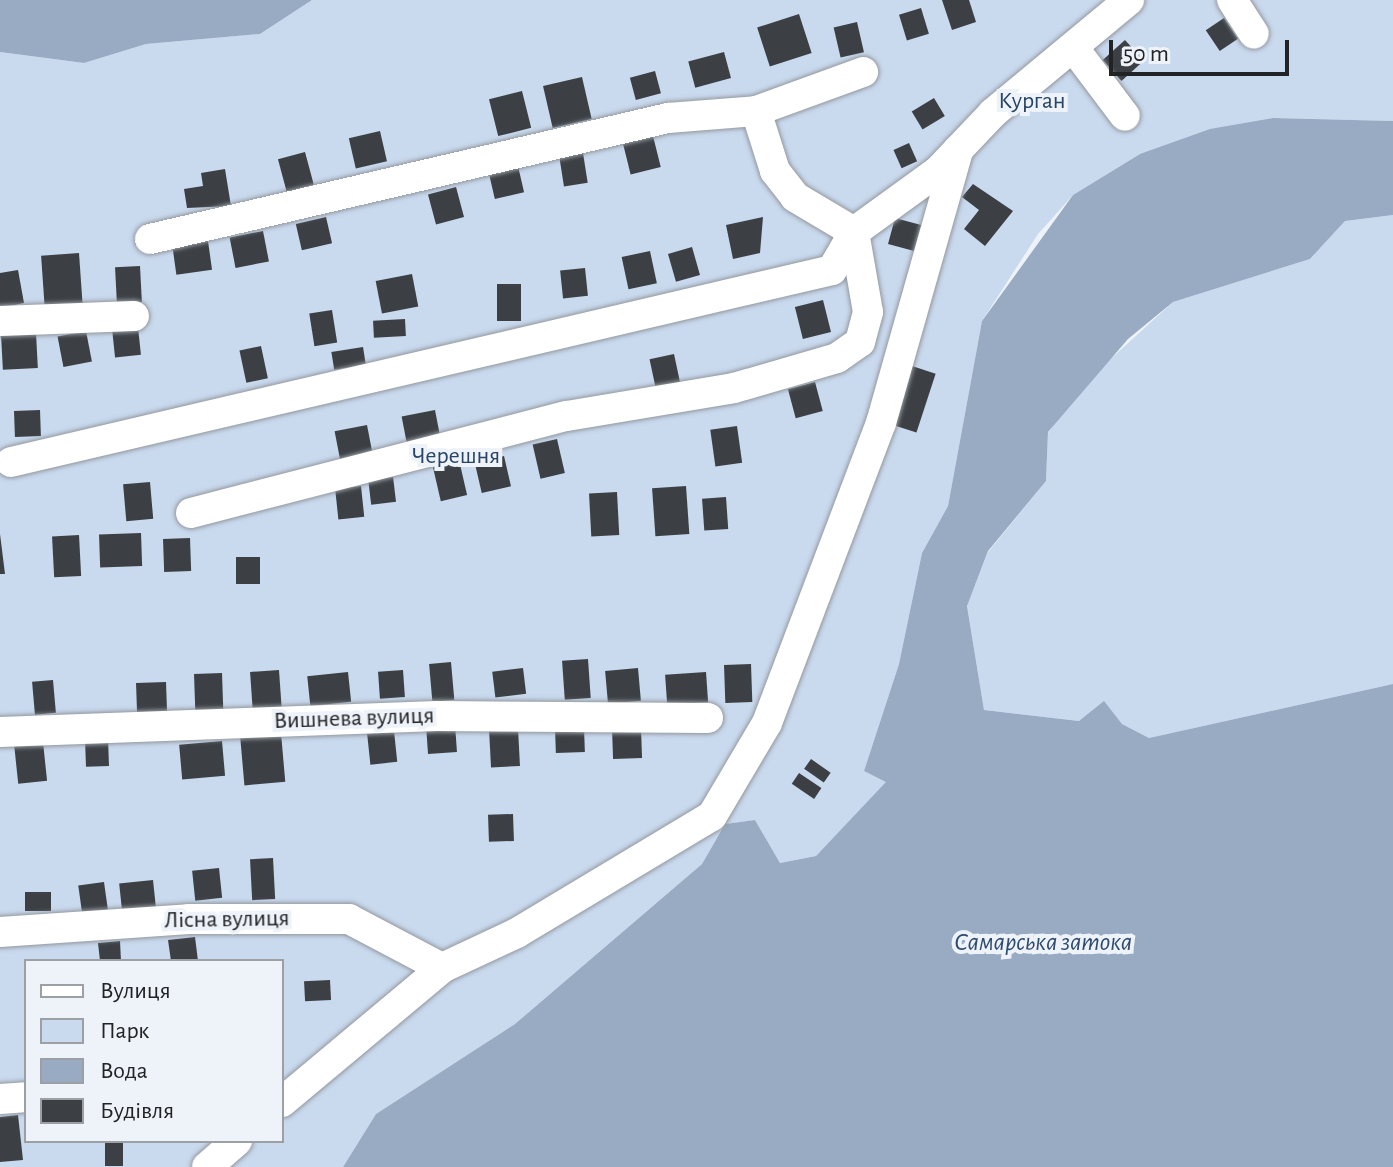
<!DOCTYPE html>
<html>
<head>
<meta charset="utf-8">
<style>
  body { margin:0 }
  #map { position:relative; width:1393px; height:1167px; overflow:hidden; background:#eef3fa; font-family:"Alegreya Sans",sans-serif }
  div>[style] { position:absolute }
  .green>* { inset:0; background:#c9d9ee }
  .water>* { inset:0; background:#98abc2 }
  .building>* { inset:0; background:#3c4045; transform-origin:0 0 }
  .roads { filter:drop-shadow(0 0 2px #93989e) drop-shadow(0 0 2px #93989e) }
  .minor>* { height:30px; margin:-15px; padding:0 15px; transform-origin:15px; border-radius:15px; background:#fff }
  span { translate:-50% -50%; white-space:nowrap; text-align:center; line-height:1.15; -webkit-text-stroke:8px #eef3fa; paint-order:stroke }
  .park-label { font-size:24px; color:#284467 }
  .street-label { font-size:24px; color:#212325 }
  .water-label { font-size:26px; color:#2f4b70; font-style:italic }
  .legend { position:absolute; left:24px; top:959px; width:260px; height:184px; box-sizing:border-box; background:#eef3fa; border:2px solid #9ca0a5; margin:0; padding:10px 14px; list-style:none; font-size:24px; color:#212325 }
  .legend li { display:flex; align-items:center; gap:16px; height:40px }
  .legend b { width:40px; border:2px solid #9ca0a5 }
  .scale { position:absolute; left:1109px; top:40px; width:180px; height:36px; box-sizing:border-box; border:4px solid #212325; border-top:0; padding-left:10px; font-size:24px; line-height:28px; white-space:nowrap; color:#212325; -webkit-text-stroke:6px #eef3fa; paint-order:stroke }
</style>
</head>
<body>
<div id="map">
  <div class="green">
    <i style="clip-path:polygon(evenodd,312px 0,1393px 0,1393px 121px,1273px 118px,1140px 154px,1073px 195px,1038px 234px,982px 321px,948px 506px,922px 553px,899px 664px,864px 771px,887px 782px,816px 856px,780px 863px,755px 820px,725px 824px,702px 864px,515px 1024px,376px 1114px,343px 1167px,0 1167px,0 52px,84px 63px,146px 44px,260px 34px,312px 0,26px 961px,282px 961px,282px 1141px,26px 1141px,26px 961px)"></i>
    <i style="clip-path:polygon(1393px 215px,1393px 684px,1149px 738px,1122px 724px,1104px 702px,1079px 721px,984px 710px,967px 605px,988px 552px,1046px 481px,1048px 433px,1080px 387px,1173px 302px,1310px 259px,1345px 221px)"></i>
  </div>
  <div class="water">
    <i style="clip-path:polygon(0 0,312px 0,260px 34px,146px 44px,84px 63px,0 52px)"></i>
    <i style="clip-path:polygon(1273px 118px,1393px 121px,1393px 215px,1345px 221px,1310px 259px,1173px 302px,1128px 339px,1048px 432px,1046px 481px,988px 551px,967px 606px,984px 710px,1079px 721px,1104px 701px,1122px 724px,1149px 738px,1393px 684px,1393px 1167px,343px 1167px,376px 1114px,515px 1024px,702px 864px,725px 824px,755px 820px,780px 863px,816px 856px,886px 782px,864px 771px,899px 664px,922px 553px,948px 506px,982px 321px,1073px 195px,1140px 154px,1210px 129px)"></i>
  </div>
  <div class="building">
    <i style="clip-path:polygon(942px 0,969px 0,976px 22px,952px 30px)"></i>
    <i style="left:921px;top:8px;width:27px;height:23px;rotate:73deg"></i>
    <i style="left:799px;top:14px;width:41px;height:44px;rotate:72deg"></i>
    <i style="left:1224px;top:18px;width:25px;height:22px;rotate:56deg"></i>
    <i style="left:857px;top:22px;width:31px;height:24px;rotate:77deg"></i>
    <i style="left:1125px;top:40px;width:28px;height:30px;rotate:48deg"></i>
    <i style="left:724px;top:52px;width:27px;height:37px;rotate:75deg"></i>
    <i style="left:655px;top:71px;width:23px;height:26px;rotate:75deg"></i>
    <i style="left:582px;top:77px;width:43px;height:40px;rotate:77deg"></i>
    <i style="left:522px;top:91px;width:38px;height:34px;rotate:76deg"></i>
    <i style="left:934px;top:98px;width:21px;height:26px;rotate:59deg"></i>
    <i style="left:380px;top:131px;width:31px;height:32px;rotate:77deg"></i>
    <i style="left:653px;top:136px;width:32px;height:31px;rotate:76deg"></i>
    <i style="left:909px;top:143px;width:20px;height:17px;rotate:66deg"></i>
    <i style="left:305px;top:152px;width:34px;height:28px;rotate:75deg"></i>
    <i style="left:583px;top:153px;width:30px;height:24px;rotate:81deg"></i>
    <i style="left:518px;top:166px;width:27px;height:30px;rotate:77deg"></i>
    <i style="clip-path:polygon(225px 169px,231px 206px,187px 208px,184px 189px,203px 186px,201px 173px)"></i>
    <i style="clip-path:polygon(973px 184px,1013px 211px,985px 246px,964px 229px,979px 210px,962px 197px)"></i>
    <i style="left:456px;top:187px;width:31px;height:29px;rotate:75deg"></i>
    <i style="left:326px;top:217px;width:27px;height:31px;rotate:77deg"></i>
    <i style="clip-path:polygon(763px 217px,760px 253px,733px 259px,726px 225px)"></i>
    <i style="left:895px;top:218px;width:27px;height:27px;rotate:15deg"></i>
    <i style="left:263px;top:231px;width:31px;height:34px;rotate:79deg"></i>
    <i style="left:208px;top:241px;width:29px;height:36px;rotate:82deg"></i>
    <i style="left:692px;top:247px;width:29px;height:25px;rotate:74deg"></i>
    <i style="left:650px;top:251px;width:33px;height:29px;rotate:78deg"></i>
    <i style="left:79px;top:253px;width:53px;height:38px;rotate:86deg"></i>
    <i style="left:140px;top:266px;width:36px;height:25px;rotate:87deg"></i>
    <i style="left:585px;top:268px;width:28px;height:25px;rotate:84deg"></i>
    <i style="clip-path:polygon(18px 270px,24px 303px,0 308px,0 273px)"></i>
    <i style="left:412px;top:274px;width:33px;height:37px;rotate:79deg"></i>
    <i style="left:497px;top:284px;width:24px;height:37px"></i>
    <i style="left:823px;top:300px;width:33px;height:29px;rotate:76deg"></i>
    <i style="left:332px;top:310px;width:33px;height:23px;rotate:81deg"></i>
    <i style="left:405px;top:319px;width:17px;height:32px;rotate:87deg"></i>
    <i style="left:138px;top:327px;width:28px;height:26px;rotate:84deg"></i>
    <i style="left:86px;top:331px;width:31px;height:29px;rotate:79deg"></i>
    <i style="left:36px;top:333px;width:35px;height:35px;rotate:87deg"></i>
    <i style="left:261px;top:346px;width:33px;height:22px;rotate:78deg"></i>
    <i style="left:363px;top:347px;width:18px;height:32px;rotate:81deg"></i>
    <i style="left:674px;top:354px;width:30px;height:25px;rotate:78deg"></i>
    <i style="left:909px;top:365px;width:28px;height:62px;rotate:18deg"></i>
    <i style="left:815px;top:382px;width:30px;height:28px;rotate:75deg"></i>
    <i style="left:40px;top:410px;width:26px;height:26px;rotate:88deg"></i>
    <i style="left:435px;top:410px;width:33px;height:34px;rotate:79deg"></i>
    <i style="left:367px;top:425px;width:33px;height:33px;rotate:79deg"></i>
    <i style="left:737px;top:426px;width:37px;height:27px;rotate:82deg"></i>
    <i style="left:557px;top:439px;width:35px;height:25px;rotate:77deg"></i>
    <i style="left:504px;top:456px;width:31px;height:30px;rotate:77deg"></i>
    <i style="left:459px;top:460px;width:36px;height:27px;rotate:77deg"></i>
    <i style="left:393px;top:477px;width:25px;height:25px;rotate:83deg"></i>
    <i style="left:150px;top:482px;width:37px;height:27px;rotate:85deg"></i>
    <i style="left:361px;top:486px;width:31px;height:26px;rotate:84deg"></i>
    <i style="left:686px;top:486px;width:48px;height:34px;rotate:86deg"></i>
    <i style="left:617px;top:492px;width:43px;height:28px;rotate:87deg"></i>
    <i style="left:726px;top:497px;width:32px;height:24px;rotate:86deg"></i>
    <i style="left:141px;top:533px;width:33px;height:42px;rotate:88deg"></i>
    <i style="clip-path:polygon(0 534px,5px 574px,0 574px)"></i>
    <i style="left:79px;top:535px;width:41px;height:27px;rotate:87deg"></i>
    <i style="left:190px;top:538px;width:33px;height:27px;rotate:88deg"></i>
    <i style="left:260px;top:557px;width:27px;height:24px;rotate:90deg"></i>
    <i style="left:588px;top:659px;width:39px;height:26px;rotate:86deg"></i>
    <i style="left:451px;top:662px;width:38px;height:22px;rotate:85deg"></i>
    <i style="left:751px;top:664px;width:38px;height:27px;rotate:88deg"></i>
    <i style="left:523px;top:668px;width:26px;height:31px;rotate:83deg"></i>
    <i style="left:638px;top:668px;width:33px;height:33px;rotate:85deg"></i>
    <i style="left:279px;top:670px;width:39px;height:29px;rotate:86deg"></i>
    <i style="left:403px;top:670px;width:27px;height:25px;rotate:86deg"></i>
    <i style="left:348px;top:672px;width:30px;height:41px;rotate:84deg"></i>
    <i style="left:706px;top:672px;width:30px;height:41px;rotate:86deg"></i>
    <i style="left:222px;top:673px;width:38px;height:28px;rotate:88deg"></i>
    <i style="left:53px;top:680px;width:33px;height:21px;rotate:85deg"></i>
    <i style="left:166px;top:682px;width:30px;height:30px;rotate:88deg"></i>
    <i style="left:455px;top:724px;width:28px;height:29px;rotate:86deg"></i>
    <i style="left:584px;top:727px;width:25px;height:29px;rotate:88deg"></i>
    <i style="left:518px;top:728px;width:38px;height:29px;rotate:87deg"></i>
    <i style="left:641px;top:728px;width:30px;height:29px;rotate:88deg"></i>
    <i style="left:394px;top:731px;width:31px;height:27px;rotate:84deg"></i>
    <i style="left:281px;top:733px;width:49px;height:41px;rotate:85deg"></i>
    <i style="left:108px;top:738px;width:28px;height:23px;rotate:88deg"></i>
    <i style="left:222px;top:741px;width:35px;height:43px;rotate:85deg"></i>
    <i style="left:43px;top:742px;width:39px;height:29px;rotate:84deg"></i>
    <i style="left:811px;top:759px;width:24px;height:12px;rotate:35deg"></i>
    <i style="left:799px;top:773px;width:27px;height:13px;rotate:34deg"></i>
    <i style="left:513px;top:814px;width:27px;height:25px;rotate:88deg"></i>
    <i style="left:273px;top:858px;width:41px;height:23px;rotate:87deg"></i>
    <i style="left:219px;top:868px;width:30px;height:27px;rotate:84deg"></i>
    <i style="left:153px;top:880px;width:29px;height:34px;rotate:84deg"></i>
    <i style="left:104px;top:882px;width:28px;height:26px;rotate:82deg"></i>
    <i style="left:51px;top:892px;width:19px;height:26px;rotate:90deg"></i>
    <i style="clip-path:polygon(195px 937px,198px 961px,171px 961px,168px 940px)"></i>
    <i style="clip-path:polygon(120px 941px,121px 961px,100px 961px,98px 943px)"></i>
    <i style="left:330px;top:980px;width:20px;height:26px;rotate:87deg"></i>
    <i style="clip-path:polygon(18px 1115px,23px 1160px,0 1162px,0 1117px)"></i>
    <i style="left:105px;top:1141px;width:18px;height:25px"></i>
  </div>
  <div class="roads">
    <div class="minor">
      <i style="left:1232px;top:0;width:40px;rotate:57.1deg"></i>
      <i style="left:1073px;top:47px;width:86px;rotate:53deg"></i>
      <i style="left:756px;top:111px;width:63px;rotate:72.4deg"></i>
      <i style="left:775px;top:171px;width:33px;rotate:52deg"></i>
      <i style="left:795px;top:197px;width:69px;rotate:30.7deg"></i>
      <i style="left:150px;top:239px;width:532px;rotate:-13.15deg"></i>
      <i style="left:668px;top:118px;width:88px;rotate:-4.5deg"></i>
      <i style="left:756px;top:111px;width:114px;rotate:-20deg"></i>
      <i style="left:0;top:321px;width:134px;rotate:-2.1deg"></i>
      <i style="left:11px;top:462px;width:843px;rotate:-13.16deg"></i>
      <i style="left:832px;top:270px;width:44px;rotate:-59.9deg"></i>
      <i style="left:854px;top:232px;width:104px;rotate:-36deg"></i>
      <i style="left:938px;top:171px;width:80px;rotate:-46.5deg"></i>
      <i style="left:993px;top:113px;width:177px;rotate:-39.7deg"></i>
      <i style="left:191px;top:513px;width:388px;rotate:-14.5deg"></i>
      <i style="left:567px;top:416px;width:169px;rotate:-9.5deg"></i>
      <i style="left:734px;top:388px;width:107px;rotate:-16.2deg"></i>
      <i style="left:837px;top:358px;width:28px;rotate:-35deg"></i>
      <i style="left:860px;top:342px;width:31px;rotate:-75deg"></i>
      <i style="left:868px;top:312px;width:81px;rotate:-99.9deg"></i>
      <i style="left:0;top:732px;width:437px;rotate:-2.1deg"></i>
      <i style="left:437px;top:716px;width:271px;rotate:0.4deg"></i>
      <i style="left:0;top:932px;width:189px;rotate:-3.9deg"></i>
      <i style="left:189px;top:919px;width:160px"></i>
      <i style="left:349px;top:919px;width:105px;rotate:27.8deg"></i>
      <i style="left:0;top:1099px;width:26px;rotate:-4deg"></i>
      <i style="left:282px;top:1102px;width:209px;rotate:-39.9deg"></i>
      <i style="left:442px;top:968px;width:83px;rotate:-25deg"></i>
      <i style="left:517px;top:933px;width:227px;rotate:-31deg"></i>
      <i style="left:712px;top:816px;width:108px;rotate:-59.4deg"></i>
      <i style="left:767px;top:723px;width:321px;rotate:-69.2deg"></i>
      <i style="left:881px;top:423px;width:284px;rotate:-74.2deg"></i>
      <i style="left:207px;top:1167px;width:40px;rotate:-41deg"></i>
    </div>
  </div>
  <div class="park-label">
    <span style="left:1032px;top:102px">Курган</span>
    <span style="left:456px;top:457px">Черешня</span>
  </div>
  <div class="street-label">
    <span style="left:354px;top:719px;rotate:-2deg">Вишнева вулиця</span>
    <span style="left:227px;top:920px;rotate:-1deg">Лісна вулиця</span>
  </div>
  <div class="water-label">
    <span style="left:1043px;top:943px">Самарська затока</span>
  </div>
  <ul class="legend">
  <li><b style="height:10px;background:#fff"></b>Вулиця</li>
  <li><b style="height:22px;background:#c9d9ee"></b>Парк</li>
  <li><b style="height:22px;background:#98abc2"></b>Вода</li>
  <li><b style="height:22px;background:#3c4045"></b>Будівля</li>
  </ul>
  <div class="scale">50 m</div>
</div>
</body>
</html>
